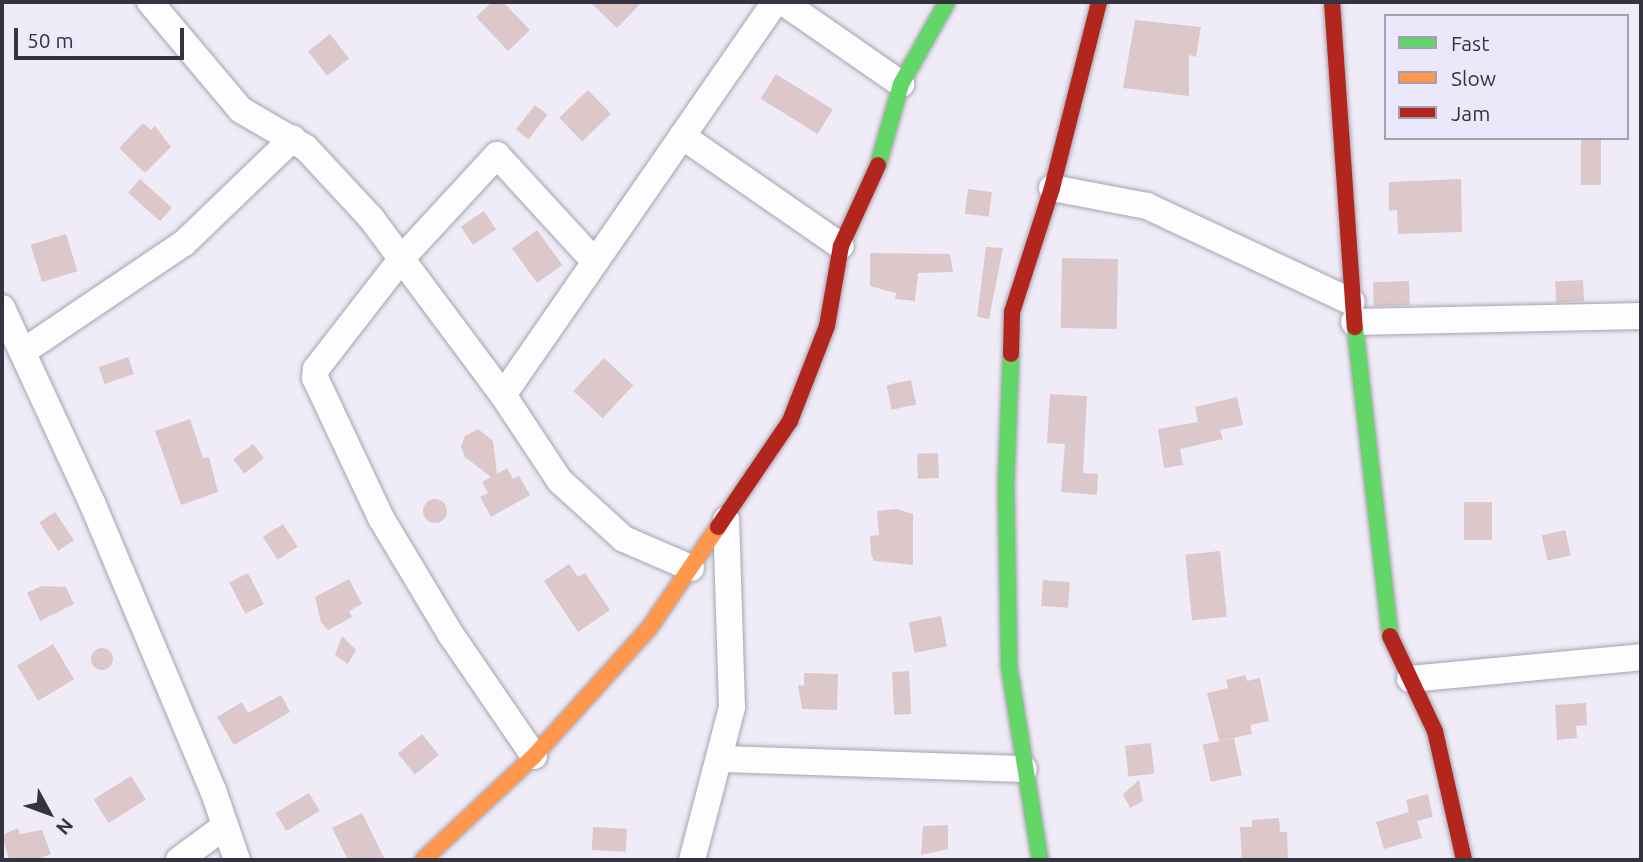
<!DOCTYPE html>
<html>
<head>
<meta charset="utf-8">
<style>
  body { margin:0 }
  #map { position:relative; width:1643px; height:862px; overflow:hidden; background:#efecf7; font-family:Ubuntu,sans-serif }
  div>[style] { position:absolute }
  .building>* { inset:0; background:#dcc8cb; transform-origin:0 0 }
  .round { border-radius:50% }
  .roads { filter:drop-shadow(0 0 2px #a6a3ae) drop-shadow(0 0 2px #a6a3ae) }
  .street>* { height:26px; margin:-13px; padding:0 13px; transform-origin:13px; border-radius:13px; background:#fdfcfe }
  .fast>* { height:16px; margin:-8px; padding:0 8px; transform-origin:8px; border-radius:8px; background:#63d668 }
  .slow>* { height:16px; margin:-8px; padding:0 8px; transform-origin:8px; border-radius:8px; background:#ff974d }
  .jam>* { height:16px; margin:-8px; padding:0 8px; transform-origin:8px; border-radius:8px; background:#b3261e }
  span { translate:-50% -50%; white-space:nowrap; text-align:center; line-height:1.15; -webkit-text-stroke:7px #ece8fc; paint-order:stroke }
  .frame { position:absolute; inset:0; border:4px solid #353340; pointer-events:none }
  .legend { position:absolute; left:1384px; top:14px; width:245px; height:126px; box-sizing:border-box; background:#ece8fc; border:2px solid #a3a0b1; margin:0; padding:9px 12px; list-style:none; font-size:21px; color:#353340 }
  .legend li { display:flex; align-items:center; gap:14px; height:35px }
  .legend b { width:35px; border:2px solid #a3a0b1 }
  .north { position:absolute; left:14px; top:778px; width:70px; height:70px; -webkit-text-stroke:5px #ece8fc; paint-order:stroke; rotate:131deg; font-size:19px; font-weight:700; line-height:28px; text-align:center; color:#353340 }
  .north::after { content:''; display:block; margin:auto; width:24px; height:32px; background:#353340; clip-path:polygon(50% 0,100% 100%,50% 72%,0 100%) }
  .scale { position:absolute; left:14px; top:28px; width:170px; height:32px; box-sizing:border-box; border:4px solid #353340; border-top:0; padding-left:9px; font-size:21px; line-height:24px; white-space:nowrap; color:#353340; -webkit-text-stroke:5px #ece8fc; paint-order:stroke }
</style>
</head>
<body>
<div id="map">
  <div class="building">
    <i style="clip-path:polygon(492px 2px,503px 2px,530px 30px,508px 51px,476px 17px)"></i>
    <i style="clip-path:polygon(590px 2px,642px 2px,617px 28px)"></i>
    <i style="clip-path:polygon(1135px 20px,1201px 27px,1196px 57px,1189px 55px,1189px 96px,1123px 88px)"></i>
    <i style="left:330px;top:34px;width:31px;height:28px;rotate:52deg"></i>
    <i style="left:776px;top:74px;width:67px;height:29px;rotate:32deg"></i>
    <i style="left:588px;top:90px;width:33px;height:40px;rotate:46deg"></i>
    <i style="left:535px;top:105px;width:16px;height:31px;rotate:38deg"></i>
    <i style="clip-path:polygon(143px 123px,151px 130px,155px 126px,171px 147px,145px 173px,119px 148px)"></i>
    <i style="left:1581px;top:138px;width:20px;height:47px"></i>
    <i style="left:140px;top:179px;width:43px;height:18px;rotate:42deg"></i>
    <i style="clip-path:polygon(1461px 179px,1462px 232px,1398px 234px,1397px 210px,1389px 211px,1389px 182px)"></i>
    <i style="left:968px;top:189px;width:24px;height:25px;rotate:7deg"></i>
    <i style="left:484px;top:211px;width:22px;height:28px;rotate:56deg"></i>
    <i style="left:537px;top:230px;width:43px;height:31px;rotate:54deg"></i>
    <i style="left:66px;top:234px;width:39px;height:37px;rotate:73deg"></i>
    <i style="clip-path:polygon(986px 247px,1003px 248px,989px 319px,977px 317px)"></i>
    <i style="clip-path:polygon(870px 253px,950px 254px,953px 272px,918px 273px,915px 301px,895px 299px,896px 293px,870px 286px)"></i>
    <i style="left:1062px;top:258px;width:56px;height:70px;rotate:1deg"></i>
    <i style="left:1583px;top:280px;width:21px;height:28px;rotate:87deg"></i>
    <i style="left:1409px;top:281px;width:24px;height:36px;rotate:88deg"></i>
    <i style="left:128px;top:357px;width:18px;height:31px;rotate:71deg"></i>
    <i style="left:604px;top:358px;width:40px;height:45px;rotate:43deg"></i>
    <i style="left:911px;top:380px;width:25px;height:25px;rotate:78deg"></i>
    <i style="clip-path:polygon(1050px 394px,1087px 396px,1083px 473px,1098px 474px,1097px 495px,1061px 492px,1065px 444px,1047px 443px)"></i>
    <i style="clip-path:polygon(1237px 397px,1243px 425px,1220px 430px,1223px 439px,1180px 449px,1183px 465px,1164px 468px,1158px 429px,1198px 422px,1195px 407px)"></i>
    <i style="clip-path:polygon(190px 419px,203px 458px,209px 457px,218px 492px,181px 505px,155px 431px)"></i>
    <i style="clip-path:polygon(478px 429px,493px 441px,497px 474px,507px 468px,513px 479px,519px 476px,530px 495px,491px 517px,480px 497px,488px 493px,482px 482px,491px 477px,465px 457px,461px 447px,465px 436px)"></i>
    <i style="left:253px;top:444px;width:18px;height:25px;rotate:52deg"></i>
    <i style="left:938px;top:453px;width:25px;height:21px;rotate:88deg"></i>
    <i class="round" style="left:423px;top:499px;width:24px;height:24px"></i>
    <i style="left:1464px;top:502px;width:28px;height:38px"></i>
    <i style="clip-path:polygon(897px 509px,913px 514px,913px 565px,874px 561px,871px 553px,870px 536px,879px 535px,877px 511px)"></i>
    <i style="left:55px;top:512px;width:34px;height:19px;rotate:56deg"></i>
    <i style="left:283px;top:524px;width:27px;height:24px;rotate:57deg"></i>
    <i style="left:1565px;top:530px;width:26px;height:24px;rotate:77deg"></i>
    <i style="left:1220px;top:551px;width:66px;height:35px;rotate:84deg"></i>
    <i style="clip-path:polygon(569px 564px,578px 577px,585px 573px,610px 610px,578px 632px,544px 581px)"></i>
    <i style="left:248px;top:573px;width:35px;height:21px;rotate:63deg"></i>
    <i style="clip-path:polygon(349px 579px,362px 604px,349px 611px,352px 617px,328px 630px,321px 622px,315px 597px)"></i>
    <i style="left:1043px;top:580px;width:27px;height:26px;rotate:4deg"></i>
    <i style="clip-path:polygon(41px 586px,66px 587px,74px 604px,40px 621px,27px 593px)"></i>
    <i style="left:941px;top:616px;width:31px;height:33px;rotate:79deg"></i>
    <i style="clip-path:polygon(342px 636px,356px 650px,348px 664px,335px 655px)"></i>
    <i style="left:53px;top:644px;width:41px;height:42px;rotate:59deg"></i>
    <i class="round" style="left:91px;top:648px;width:22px;height:22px"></i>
    <i style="left:909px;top:671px;width:43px;height:17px;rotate:87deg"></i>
    <i style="clip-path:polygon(804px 673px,838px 674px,837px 710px,802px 709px,798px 685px,804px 686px)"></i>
    <i style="clip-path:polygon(1245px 675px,1247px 681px,1260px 678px,1269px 721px,1250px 725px,1252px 734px,1219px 741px,1207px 693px,1228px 688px,1226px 680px)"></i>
    <i style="clip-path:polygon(281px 695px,290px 712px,234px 745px,217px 717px,242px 702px,248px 713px)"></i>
    <i style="clip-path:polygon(1586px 703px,1587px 725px,1576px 726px,1577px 738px,1557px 740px,1555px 705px)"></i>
    <i style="left:422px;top:734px;width:27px;height:31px;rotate:51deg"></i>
    <i style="left:1234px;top:738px;width:38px;height:32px;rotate:78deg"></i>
    <i style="left:1151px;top:743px;width:31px;height:26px;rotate:84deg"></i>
    <i style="left:131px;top:776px;width:28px;height:44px;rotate:58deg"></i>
    <i style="clip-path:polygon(1139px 780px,1143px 801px,1130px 808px,1123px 794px)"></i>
    <i style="left:309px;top:793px;width:21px;height:39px;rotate:59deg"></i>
    <i style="clip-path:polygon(1428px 794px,1433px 817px,1417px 821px,1422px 838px,1384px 849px,1376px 822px,1409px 812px,1406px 800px)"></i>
    <i style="clip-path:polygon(362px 813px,385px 860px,348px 860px,332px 828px)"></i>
    <i style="clip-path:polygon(1279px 818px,1280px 832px,1287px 832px,1288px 860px,1242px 860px,1240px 827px,1252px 827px,1252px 820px)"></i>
    <i style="clip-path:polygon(948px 825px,948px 849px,921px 855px,923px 826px)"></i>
    <i style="left:593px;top:827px;width:34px;height:23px;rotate:3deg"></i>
    <i style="clip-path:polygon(18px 828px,20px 834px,42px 830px,51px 854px,35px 860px,9px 860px,2px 835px)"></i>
  </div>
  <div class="roads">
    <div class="street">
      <i style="left:150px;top:2px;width:141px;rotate:49.9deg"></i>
      <i style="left:241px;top:110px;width:75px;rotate:30.3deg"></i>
      <i style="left:306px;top:148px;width:96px;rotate:47.1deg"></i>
      <i style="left:371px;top:218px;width:221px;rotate:53.3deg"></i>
      <i style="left:503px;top:395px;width:103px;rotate:56.5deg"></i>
      <i style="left:560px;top:481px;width:86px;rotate:42.2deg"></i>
      <i style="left:624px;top:539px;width:73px;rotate:23.4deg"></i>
      <i style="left:783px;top:2px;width:144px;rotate:34.8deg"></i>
      <i style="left:682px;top:136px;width:193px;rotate:34.7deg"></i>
      <i style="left:1052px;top:188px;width:97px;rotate:10.7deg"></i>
      <i style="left:1147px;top:206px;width:226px;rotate:25.1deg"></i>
      <i style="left:2px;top:308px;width:217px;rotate:65.2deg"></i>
      <i style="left:93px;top:505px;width:309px;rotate:67.2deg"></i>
      <i style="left:213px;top:790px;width:74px;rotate:71.1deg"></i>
      <i style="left:1354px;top:322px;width:287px;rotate:-1.2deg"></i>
      <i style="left:24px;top:351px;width:193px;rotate:-34deg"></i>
      <i style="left:184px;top:243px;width:151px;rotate:-43.9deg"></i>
      <i style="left:503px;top:395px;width:478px;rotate:-55.3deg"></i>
      <i style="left:1410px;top:679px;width:232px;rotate:-5.4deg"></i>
      <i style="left:534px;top:756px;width:147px;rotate:-124.4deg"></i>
      <i style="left:451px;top:635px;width:136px;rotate:-120.9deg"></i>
      <i style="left:381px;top:518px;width:155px;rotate:-115.2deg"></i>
      <i style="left:315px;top:378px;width:9px;rotate:-84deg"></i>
      <i style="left:316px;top:369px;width:140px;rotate:-52.2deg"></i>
      <i style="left:402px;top:258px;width:140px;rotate:-47.3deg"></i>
      <i style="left:497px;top:155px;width:145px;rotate:47.5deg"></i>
      <i style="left:721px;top:759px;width:303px;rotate:1.9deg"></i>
      <i style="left:179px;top:860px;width:57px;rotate:-36.5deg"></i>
      <i style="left:692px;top:860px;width:158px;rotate:-75.3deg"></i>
      <i style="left:732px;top:707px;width:187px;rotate:-91.8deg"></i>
    </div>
    <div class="fast">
      <i style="left:878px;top:165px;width:84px;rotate:-74.1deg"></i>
      <i style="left:901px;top:84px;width:94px;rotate:-60.7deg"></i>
      <i style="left:1355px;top:327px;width:311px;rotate:83.5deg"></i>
      <i style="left:1011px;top:354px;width:132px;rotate:92.2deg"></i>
      <i style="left:1006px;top:486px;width:180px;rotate:89deg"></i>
      <i style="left:1009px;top:666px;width:196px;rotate:80.9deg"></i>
    </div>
    <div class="slow">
      <i style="left:423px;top:860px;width:152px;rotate:-43.1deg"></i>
      <i style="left:534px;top:756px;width:173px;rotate:-48deg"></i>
      <i style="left:650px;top:627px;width:121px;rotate:-55.8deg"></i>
    </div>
    <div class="jam">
      <i style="left:1332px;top:2px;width:326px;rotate:86deg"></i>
      <i style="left:1011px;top:354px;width:42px;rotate:-88.6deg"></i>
      <i style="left:1012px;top:312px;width:130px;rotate:-72.1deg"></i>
      <i style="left:1052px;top:188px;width:192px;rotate:-75.8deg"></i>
      <i style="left:718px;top:527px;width:128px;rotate:-55.8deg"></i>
      <i style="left:790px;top:421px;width:102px;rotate:-68.7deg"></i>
      <i style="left:827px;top:326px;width:81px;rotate:-80.1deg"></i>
      <i style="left:841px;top:246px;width:89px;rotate:-65.4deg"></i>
      <i style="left:1390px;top:636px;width:105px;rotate:64.7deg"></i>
      <i style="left:1435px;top:731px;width:132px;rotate:77.3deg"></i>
    </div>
  </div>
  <div class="frame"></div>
  <ul class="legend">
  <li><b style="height:9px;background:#63d668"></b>Fast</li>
  <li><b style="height:9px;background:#ff974d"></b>Slow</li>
  <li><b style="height:9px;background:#b3261e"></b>Jam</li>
  </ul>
  <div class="north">N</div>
  <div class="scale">50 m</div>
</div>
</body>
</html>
